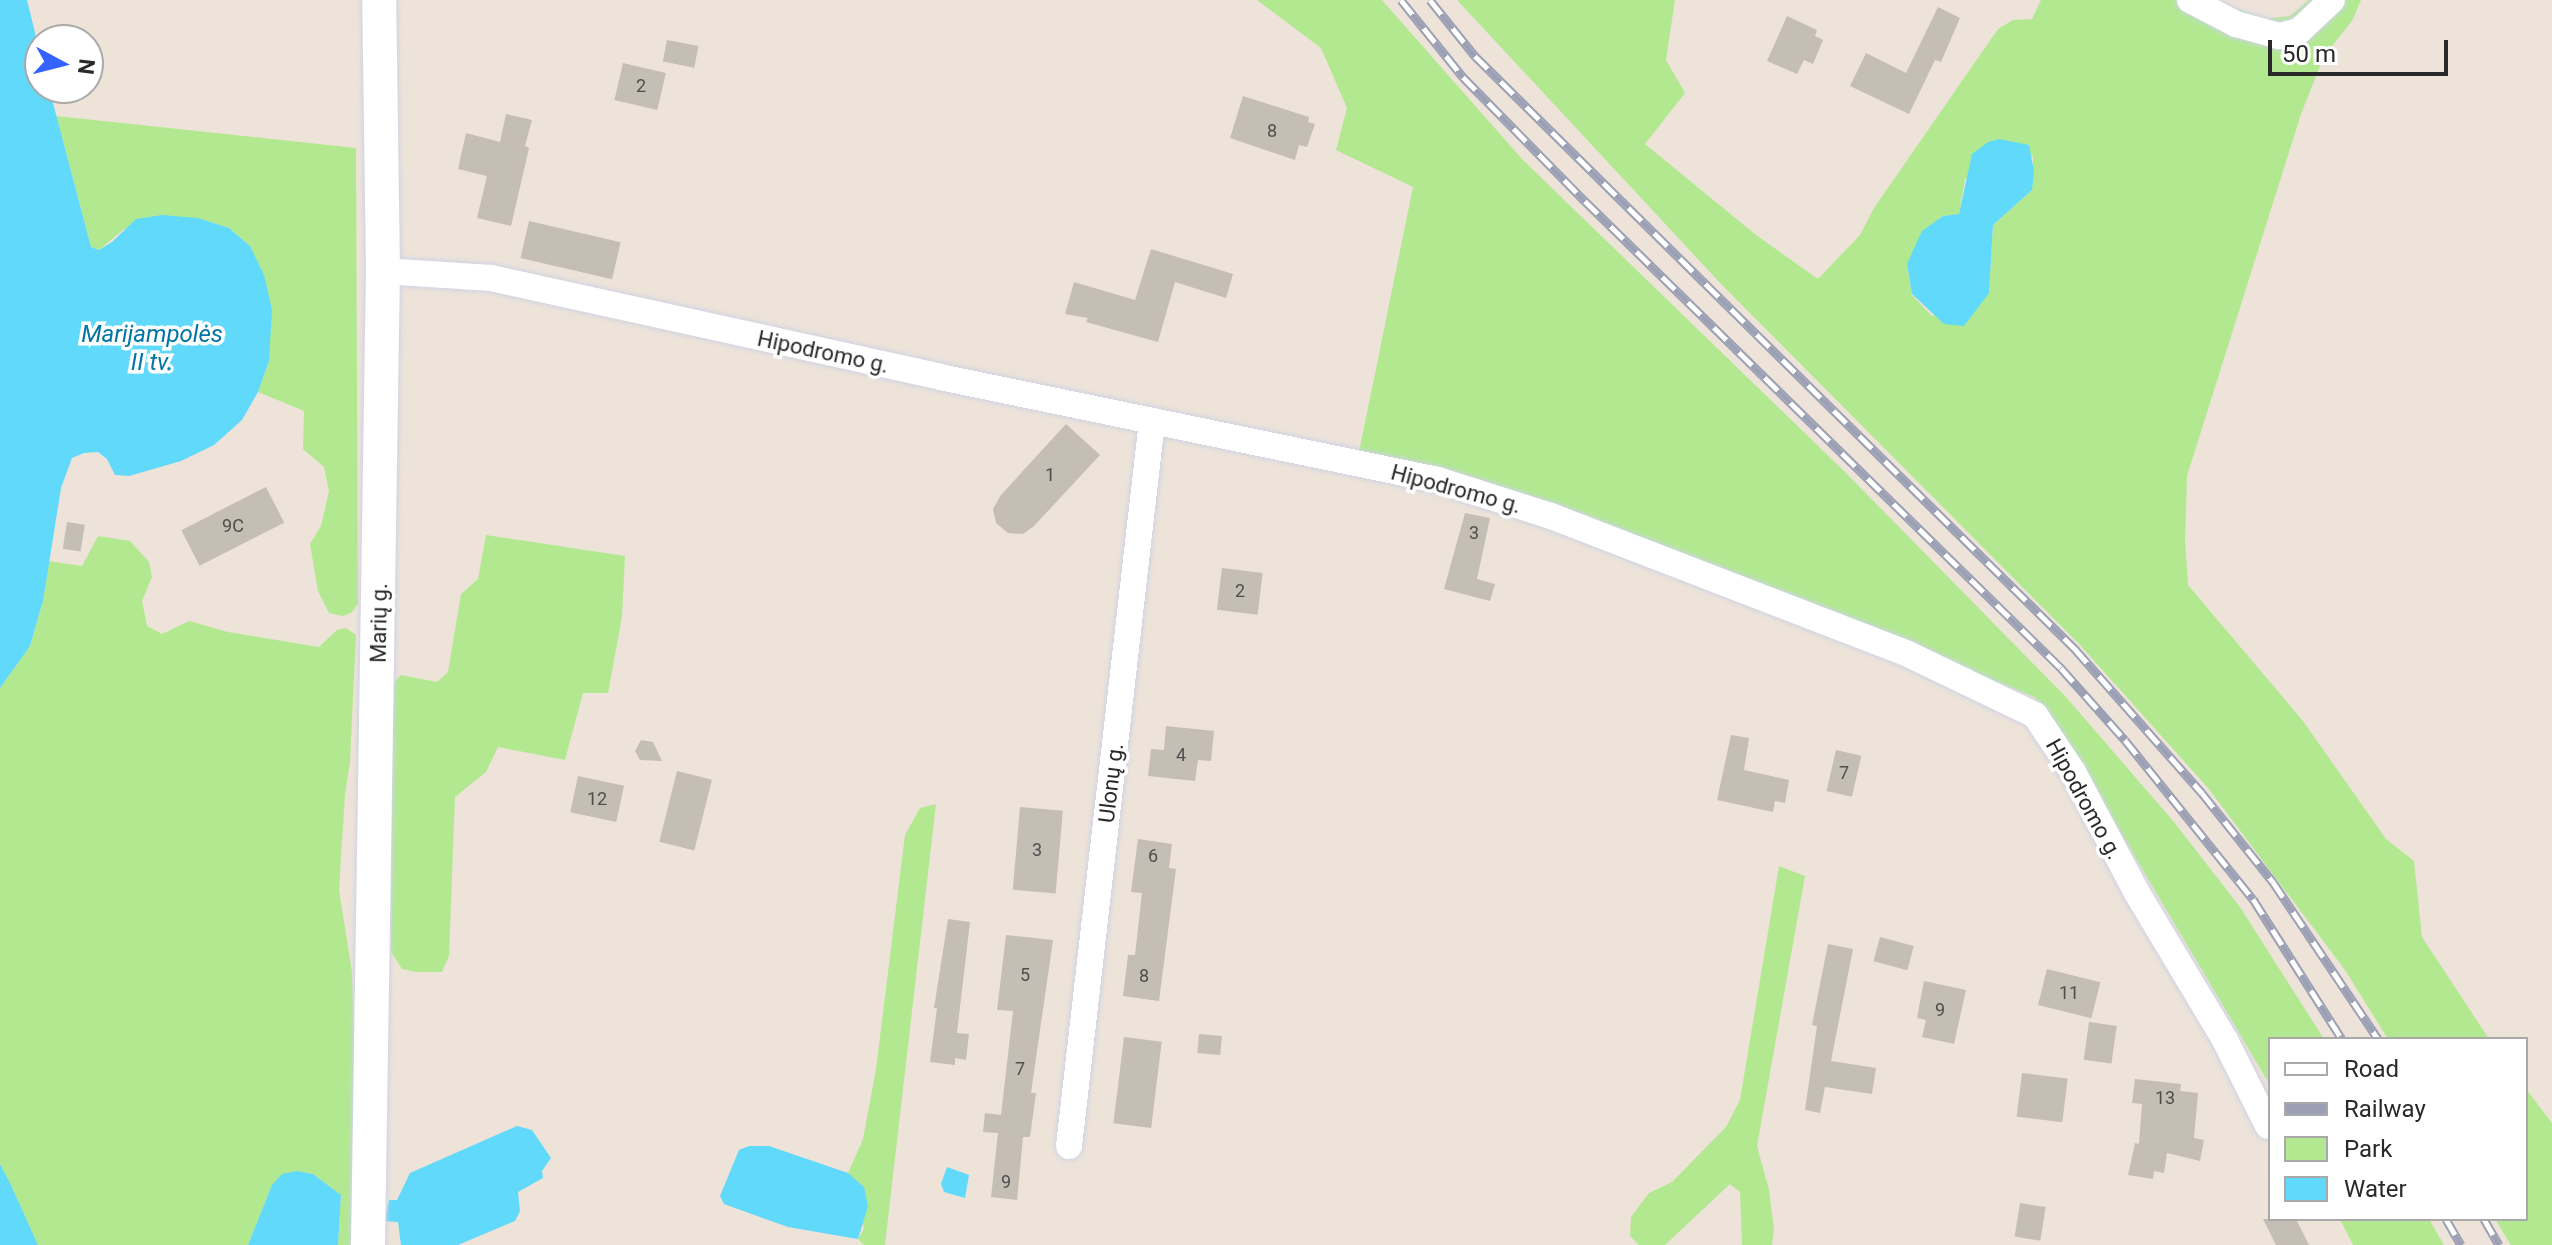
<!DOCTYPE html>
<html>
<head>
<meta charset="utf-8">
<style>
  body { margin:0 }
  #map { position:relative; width:2552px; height:1245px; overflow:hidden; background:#ede3d9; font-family:Roboto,sans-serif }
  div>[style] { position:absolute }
  .green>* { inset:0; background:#b2e990 }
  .water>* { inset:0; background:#61d9fa }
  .building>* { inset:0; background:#c4beb5; transform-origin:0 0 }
  .roads { filter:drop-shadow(0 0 2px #ced3e4) drop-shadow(0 0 2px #ced3e4) }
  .minor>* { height:26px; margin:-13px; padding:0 13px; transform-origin:13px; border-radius:13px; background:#fff }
  .tertiary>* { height:34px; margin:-17px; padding:0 17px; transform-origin:17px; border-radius:17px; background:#fff }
  .rail>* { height:9px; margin-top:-4.5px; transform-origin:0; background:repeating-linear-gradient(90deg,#fff 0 18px,#9ba0b5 0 36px); box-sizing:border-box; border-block:2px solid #9ba0b5 }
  span { translate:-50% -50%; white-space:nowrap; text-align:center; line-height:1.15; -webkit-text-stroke:7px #fff; paint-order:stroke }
  .number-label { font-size:18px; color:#504e4c }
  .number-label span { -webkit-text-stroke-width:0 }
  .street-label { font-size:22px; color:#292929 }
  .water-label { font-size:24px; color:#0075a6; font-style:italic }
  .legend { position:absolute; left:2268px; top:1037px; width:260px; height:184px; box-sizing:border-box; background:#fff; border:2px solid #a9a9a9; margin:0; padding:10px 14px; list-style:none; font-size:24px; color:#292929 }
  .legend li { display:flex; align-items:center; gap:16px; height:40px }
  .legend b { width:40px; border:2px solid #a9a9a9 }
  .north { position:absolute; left:24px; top:24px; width:80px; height:80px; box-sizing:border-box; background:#fff; border:2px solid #a9a9a9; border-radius:50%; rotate:97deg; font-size:22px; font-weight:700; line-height:32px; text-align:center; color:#292929 }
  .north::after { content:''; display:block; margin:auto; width:28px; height:36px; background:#3463ff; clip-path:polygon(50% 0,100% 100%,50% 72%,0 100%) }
  .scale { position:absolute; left:2268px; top:40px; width:180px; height:36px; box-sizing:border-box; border:4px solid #292929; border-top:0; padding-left:10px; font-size:24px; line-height:28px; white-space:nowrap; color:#292929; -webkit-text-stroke:6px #fff; paint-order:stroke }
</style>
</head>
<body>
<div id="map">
  <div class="green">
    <i style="clip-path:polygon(1257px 0,1382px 0,1522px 159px,1846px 473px,2066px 697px,2174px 822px,2240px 907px,2324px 1039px,2270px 1039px,2270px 1085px,2061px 732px,2034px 697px,1817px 608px,1358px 457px,1413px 187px,1336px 150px,1347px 108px,1321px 48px)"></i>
    <i style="clip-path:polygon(evenodd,1457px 0,1675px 0,1666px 60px,1685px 93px,1645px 144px,1756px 235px,1818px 279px,1860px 235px,1874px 208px,1998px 29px,2013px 20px,2032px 19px,2041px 0,2214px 0,2265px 19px,2290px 16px,2309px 0,2361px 0,2352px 21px,2324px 56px,2301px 114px,2187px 476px,2185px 541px,2188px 585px,2303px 721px,2386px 839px,2414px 861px,2422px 937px,2489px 1039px,2388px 1039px,2345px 970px,2208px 788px,2080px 645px,1722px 285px,1457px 0,2033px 156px,2032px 190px,1993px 225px,1989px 293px,1932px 316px,1912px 295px,1907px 264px,1942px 216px,1959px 214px,1965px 179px,2033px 156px)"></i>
    <i style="clip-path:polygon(56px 116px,356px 148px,358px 604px,352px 612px,343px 616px,329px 613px,318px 591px,310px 544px,321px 526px,329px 491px,324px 467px,303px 449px,304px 411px,258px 392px,269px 361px,250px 246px,229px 228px,198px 218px,124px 229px,99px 250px,91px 247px)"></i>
    <i style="clip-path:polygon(486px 535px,625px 556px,622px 617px,608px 693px,583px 693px,565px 760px,498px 747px,486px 772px,455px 797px,449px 956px,442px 972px,416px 972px,402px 969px,391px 952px,393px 684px,401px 675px,437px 682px,448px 672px,461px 594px,478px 579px)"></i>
    <i style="clip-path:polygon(98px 536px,130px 541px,149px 562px,152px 577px,142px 601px,147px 626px,162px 634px,189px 621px,228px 632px,319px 647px,337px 630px,346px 628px,356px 635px,350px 762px,345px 794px,339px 890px,352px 972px,356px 1105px,354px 1245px,338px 1245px,341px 1195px,313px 1174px,297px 1171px,272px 1185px,248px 1245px,38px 1245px,0 1164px,0 688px,30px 646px,43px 601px,48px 561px,82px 566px)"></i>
    <i style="clip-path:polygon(936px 804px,885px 1245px,864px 1245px,858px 1239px,864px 1229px,848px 1173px,863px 1139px,876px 1069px,905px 835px,920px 808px)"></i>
    <i style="clip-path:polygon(1779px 866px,1805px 876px,1757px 1146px,1769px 1190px,1774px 1229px,1772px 1245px,1742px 1245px,1740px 1192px,1730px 1184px,1665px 1245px,1639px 1245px,1630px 1236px,1631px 1217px,1649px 1193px,1672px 1182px,1726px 1127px,1740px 1100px)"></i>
    <i style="clip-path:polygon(2526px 1089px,2552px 1123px,2552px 1245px,2511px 1245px,2495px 1219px,2526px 1219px)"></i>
    <i style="clip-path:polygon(2340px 1219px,2429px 1219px,2444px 1245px,2353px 1245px)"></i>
  </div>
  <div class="water">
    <i style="clip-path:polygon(0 0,27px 0,40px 53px,40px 88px,49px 88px,91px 247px,99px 250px,112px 242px,136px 219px,162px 215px,198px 218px,229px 228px,250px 246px,264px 275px,272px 310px,269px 361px,258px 392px,242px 420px,214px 445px,181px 461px,129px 476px,115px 475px,107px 459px,98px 452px,84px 453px,72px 458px,61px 488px,43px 601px,30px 646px,0 688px)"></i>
    <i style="clip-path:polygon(1999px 139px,2029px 145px,2034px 171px,2032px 190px,1993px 225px,1989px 293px,1964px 326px,1944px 324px,1912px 294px,1907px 264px,1922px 231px,1943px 216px,1959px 214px,1972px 154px,1988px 142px)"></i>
    <i style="clip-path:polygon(517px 1126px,532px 1130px,551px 1158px,542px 1171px,543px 1178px,518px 1192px,520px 1211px,515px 1221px,458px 1245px,401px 1245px,398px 1222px,385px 1221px,389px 1200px,397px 1200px,410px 1173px)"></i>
    <i style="clip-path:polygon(749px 1146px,769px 1146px,848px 1173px,864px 1187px,868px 1206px,858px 1239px,788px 1227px,724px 1204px,720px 1196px,739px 1150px)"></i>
    <i style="clip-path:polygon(0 1164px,10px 1183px,38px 1245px,0 1245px)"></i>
    <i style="clip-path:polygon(947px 1167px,969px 1175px,965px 1198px,944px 1192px,941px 1184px)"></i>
    <i style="clip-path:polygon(297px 1171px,313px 1174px,341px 1195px,338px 1245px,248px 1245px,272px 1185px,282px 1174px)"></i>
  </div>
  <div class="building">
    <i style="clip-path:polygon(1938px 7px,1960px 18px,1941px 62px,1935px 60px,1909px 114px,1850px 86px,1866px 53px,1906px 73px)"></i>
    <i style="clip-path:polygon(1787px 16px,1817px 30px,1815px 36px,1823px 40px,1813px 64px,1804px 60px,1797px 74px,1767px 61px)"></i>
    <i style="left:667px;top:40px;width:32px;height:22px;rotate:11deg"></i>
    <i style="left:623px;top:63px;width:44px;height:38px;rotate:13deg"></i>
    <i style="clip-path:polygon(1243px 96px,1309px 117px,1308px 122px,1315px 124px,1307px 147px,1299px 145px,1295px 160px,1230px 138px)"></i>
    <i style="clip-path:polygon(506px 114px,532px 120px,525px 146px,529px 148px,511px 226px,477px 218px,487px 176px,458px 169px,466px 133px,500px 142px)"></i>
    <i style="left:529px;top:221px;width:94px;height:38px;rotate:13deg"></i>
    <i style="clip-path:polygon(1151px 249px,1233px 274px,1226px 298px,1175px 282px,1158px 342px,1086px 322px,1088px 318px,1065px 314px,1074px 282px,1135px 300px)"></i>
    <i style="clip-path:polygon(1066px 424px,1100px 455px,1034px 526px,1023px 534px,1008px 533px,996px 523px,993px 509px,1001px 495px)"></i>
    <i style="left:266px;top:487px;width:40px;height:95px;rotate:63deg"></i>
    <i style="clip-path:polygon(1465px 513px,1490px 518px,1477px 579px,1495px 584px,1490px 601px,1444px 589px)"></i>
    <i style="left:67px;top:522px;width:18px;height:27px;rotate:9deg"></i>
    <i style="left:1222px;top:568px;width:41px;height:42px;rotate:7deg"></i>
    <i style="clip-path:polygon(1166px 726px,1214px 731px,1211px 761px,1198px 760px,1195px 781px,1148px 776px,1151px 749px,1164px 750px)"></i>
    <i style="clip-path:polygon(1731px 735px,1749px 738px,1744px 770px,1789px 780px,1785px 803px,1775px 801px,1773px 812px,1717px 800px)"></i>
    <i style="clip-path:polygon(641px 740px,653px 742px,662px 761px,640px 760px,635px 751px)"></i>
    <i style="left:1836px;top:750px;width:26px;height:42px;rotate:13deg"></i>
    <i style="left:677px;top:771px;width:36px;height:73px;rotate:14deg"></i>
    <i style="left:578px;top:776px;width:47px;height:37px;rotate:12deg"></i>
    <i style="left:1020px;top:807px;width:43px;height:83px;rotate:5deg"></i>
    <i style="clip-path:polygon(1138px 839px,1172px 844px,1169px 868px,1176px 869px,1159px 1001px,1123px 996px,1128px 955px,1135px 955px,1142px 893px,1131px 892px)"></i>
    <i style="clip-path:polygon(948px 919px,970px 922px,957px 1033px,969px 1034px,966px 1060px,955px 1058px,955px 1065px,930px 1062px,937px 1008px,934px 1008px)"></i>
    <i style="clip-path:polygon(1006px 935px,1053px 940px,1031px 1093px,1036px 1093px,1030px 1137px,1023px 1137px,1017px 1200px,991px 1197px,998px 1133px,983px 1132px,985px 1113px,1001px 1115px,1013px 1011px,997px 1010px)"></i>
    <i style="left:1880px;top:937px;width:35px;height:25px;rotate:15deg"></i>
    <i style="clip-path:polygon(1828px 944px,1853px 949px,1831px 1061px,1876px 1068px,1872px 1094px,1825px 1087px,1820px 1113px,1805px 1110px,1817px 1026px,1812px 1025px)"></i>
    <i style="left:2047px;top:969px;width:55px;height:37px;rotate:14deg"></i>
    <i style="clip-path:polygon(1924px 981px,1966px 990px,1954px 1044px,1922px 1037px,1926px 1020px,1917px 1018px)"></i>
    <i style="left:2089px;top:1022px;width:28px;height:38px;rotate:8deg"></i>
    <i style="left:1199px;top:1034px;width:23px;height:19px;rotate:5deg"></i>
    <i style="left:1124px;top:1037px;width:38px;height:87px;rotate:7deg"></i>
    <i style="left:2022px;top:1073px;width:46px;height:44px;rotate:7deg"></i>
    <i style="clip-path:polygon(2135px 1079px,2181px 1084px,2180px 1091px,2198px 1093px,2194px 1138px,2204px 1140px,2200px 1161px,2167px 1153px,2164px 1173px,2154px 1171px,2153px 1179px,2128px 1175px,2135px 1143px,2139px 1144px,2142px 1104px,2132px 1103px)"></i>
    <i style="left:2020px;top:1203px;width:26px;height:34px;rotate:9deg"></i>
    <i style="clip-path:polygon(2263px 1219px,2296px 1219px,2309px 1245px,2276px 1245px)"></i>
  </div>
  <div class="roads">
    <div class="minor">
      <i style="left:2190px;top:0;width:52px;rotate:27.6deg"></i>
      <i style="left:2236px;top:24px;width:45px;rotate:15.6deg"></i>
      <i style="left:2279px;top:36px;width:21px;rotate:-14deg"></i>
      <i style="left:2299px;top:31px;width:45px;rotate:-43.2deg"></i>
      <i style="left:383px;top:271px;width:108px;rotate:3.7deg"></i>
      <i style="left:491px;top:278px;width:460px;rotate:12.4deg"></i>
      <i style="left:940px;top:377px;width:509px;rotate:11.69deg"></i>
      <i style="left:1438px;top:480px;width:119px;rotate:17.7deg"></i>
      <i style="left:1551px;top:516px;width:383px;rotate:21.1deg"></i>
      <i style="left:1908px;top:654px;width:141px;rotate:25.7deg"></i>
      <i style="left:2035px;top:715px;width:69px;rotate:56.3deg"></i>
      <i style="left:2073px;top:772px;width:137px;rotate:62.1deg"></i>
      <i style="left:2137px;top:893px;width:171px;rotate:59.1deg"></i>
      <i style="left:2225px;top:1040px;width:96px;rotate:63.4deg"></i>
      <i style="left:1069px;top:1146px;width:730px;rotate:-83.47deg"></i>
    </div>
    <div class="tertiary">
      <i style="left:368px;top:1245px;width:974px;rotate:-89.12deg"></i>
      <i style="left:383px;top:271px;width:271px;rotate:-90.8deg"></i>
    </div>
  </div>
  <div class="rail">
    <i style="left:1401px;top:0;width:99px;rotate:51.2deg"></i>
    <i style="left:1463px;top:77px;width:174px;rotate:45.5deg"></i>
    <i style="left:1585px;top:201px;width:667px;rotate:44.45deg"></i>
    <i style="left:2061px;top:668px;width:96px;rotate:48.4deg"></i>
    <i style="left:2125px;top:740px;width:204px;rotate:51.2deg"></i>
    <i style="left:2253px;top:899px;width:166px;rotate:57.6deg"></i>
    <i style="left:1430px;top:0;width:72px;rotate:51.2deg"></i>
    <i style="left:1475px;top:56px;width:844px;rotate:44.66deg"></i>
    <i style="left:2075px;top:649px;width:192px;rotate:48.6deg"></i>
    <i style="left:2202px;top:793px;width:114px;rotate:51.4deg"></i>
    <i style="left:2273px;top:882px;width:189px;rotate:56.2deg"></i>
    <i style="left:2446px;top:1219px;width:30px;rotate:60deg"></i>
    <i style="left:2484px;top:1219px;width:30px;rotate:60deg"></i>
  </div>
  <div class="number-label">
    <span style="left:641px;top:86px">2</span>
    <span style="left:1272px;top:131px">8</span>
    <span style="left:1050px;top:475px">1</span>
    <span style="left:233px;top:526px">9C</span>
    <span style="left:1474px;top:533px">3</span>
    <span style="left:1240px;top:591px">2</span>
    <span style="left:1181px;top:755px">4</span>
    <span style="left:1844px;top:773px">7</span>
    <span style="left:597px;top:799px">12</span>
    <span style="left:1037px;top:850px">3</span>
    <span style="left:1153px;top:856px">6</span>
    <span style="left:1025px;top:975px">5</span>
    <span style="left:1144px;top:976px">8</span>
    <span style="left:2069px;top:993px">11</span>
    <span style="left:1940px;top:1010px">9</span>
    <span style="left:1020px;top:1069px">7</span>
    <span style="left:2165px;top:1098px">13</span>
    <span style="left:1006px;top:1182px">9</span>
  </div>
  <div class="street-label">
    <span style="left:823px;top:352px;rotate:12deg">Hipodromo g.</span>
    <span style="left:1456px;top:489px;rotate:15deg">Hipodromo g.</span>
    <span style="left:379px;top:623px;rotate:-89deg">Marių g.</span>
    <span style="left:1111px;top:783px;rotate:-83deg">Ulonų g.</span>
    <span style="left:2084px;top:799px;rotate:61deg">Hipodromo g.</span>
  </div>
  <div class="water-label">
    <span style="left:152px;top:349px">Marijampolės<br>II tv.</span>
  </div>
  <ul class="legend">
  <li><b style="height:10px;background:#fff"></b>Road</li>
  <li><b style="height:10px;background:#9ba0b5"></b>Railway</li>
  <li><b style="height:22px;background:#b2e990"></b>Park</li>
  <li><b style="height:22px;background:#61d9fa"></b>Water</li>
  </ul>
  <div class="north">N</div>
  <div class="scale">50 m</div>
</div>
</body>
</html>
